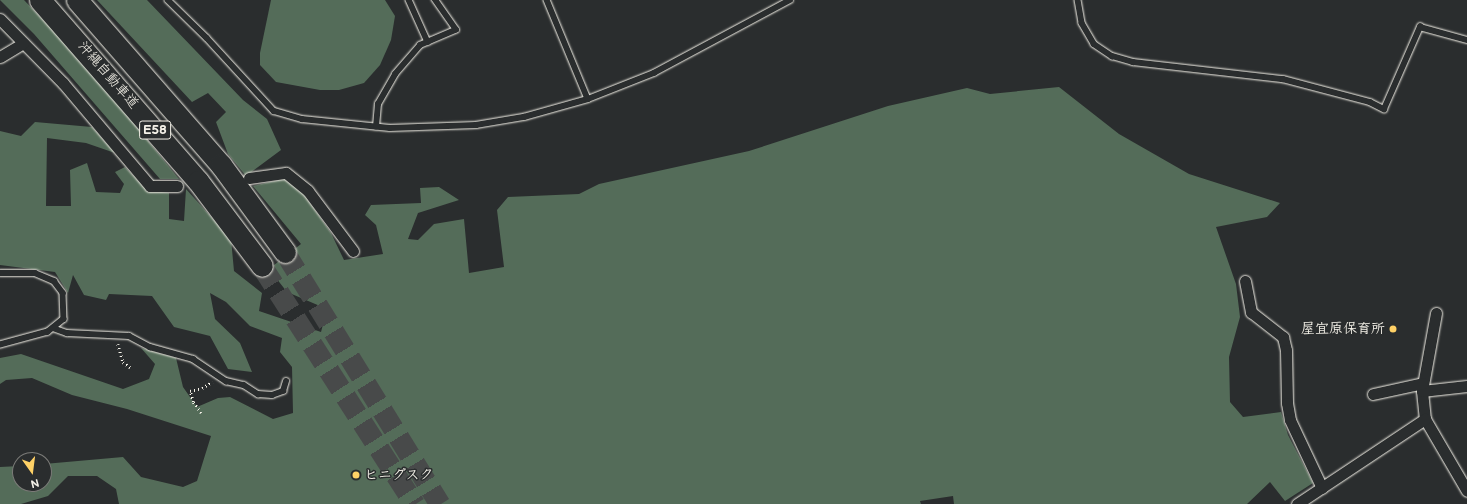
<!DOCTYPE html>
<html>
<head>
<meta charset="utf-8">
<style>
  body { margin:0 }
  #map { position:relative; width:1467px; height:504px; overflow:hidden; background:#2a2d2e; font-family:"Balsamiq Sans","Klee One",sans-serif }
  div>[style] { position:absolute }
  .green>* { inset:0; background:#546c59 }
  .highway-tunnel>* { height:21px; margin-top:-10.5px; transform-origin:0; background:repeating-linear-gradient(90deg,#484a4a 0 21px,transparent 0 31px) }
  .path>* { height:2.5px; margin-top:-1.25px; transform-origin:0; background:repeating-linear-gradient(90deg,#f4f1e8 0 1px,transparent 0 4px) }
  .roads { filter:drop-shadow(0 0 1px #f4f1e8) drop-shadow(0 0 1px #f4f1e8) }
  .lane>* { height:5.5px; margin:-2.75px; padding:0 2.75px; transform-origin:2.75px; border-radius:2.75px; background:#2a2d2e }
  .street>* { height:11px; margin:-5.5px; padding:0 5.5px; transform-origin:5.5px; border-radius:5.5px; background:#2a2d2e }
  .highway>* { height:21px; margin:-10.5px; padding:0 10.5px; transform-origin:10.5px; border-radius:10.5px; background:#2a2d2e }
  .dots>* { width:11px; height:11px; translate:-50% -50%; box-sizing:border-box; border:2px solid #2a2d2e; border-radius:50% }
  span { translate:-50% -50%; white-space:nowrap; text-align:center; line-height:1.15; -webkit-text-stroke:3px #2a2d2e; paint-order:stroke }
  .shield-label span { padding:1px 3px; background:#2a2d2e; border:1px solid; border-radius:3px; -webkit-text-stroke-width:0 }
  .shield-label { font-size:13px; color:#f4f1e8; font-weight:700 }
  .street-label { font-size:14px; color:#f4f1e8 }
  .poi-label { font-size:14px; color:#f4f1e8; font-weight:700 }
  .right { translate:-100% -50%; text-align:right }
  .left { translate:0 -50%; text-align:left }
  .north { position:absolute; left:12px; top:452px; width:40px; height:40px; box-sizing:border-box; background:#2a2d2e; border:1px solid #7b7b78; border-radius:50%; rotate:166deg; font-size:11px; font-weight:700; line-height:16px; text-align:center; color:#f4f1e8 }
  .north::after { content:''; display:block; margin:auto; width:14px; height:18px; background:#ffd166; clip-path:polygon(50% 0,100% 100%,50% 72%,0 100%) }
</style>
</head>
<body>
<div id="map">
  <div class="green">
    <i style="clip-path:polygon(0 0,24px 0,86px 65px,179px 179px,160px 179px,34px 34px)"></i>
    <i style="clip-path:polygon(97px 0,147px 0,243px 100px,267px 119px,281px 150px,246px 176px,228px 154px,216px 122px,226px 112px,208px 93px,192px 102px)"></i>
    <i style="clip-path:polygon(271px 0,385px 0,395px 16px,391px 40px,380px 65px,364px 83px,339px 90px,320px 90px,276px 82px,260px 65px,260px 53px)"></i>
    <i style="clip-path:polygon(1059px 87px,1119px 134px,1189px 174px,1280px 203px,1267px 217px,1216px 227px,1236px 284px,1240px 317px,1229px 357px,1230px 402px,1243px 417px,1281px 412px,1288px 435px,1313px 483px,1285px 501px,1270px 482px,1247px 504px,954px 504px,953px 496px,920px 501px,921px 504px,119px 504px,116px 489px,97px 476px,68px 476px,48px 496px,21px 504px,0 504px,0 467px,20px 466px,20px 484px,44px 484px,44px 464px,123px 457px,141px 477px,183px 487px,197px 481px,211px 436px,127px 409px,72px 395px,32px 378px,6px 380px,0 384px,0 358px,21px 354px,123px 389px,149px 379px,155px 364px,141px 348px,176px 358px,183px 387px,197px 407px,218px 398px,230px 397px,273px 419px,293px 413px,292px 367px,280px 352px,282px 338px,250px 326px,226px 302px,210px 293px,215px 319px,240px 343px,252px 372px,228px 369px,210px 336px,174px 327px,152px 296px,109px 294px,106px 300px,84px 295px,73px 275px,68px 293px,55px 272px,0 265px,0 131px,21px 136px,35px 122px,92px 127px,115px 153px,86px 143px,47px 138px,46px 206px,71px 206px,70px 170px,87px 163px,96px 192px,120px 193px,124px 184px,115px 172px,125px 167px,147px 190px,169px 193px,169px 219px,184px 221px,186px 189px,231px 239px,234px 271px,262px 293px,259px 311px,321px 332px,327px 309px,287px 292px,269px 269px,301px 244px,253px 186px,287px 178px,303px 193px,331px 233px,344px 260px,383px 254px,376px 225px,365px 215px,371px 205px,421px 203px,420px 188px,439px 187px,459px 200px,418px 213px,408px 239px,418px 240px,434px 224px,464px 219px,469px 273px,504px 267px,497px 210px,508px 197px,579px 194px,599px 184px,749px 151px,888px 106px,967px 88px,990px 94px)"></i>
  </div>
  <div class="highway-tunnel">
    <i style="left:285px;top:252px;width:296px;rotate:58.4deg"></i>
    <i style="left:262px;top:266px;width:283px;rotate:57.3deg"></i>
  </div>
  <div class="path">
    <i style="left:118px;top:344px;width:19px;rotate:74deg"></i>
    <i style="left:123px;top:362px;width:9px;rotate:36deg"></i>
    <i style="left:201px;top:413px;width:14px;rotate:-126deg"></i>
    <i style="left:193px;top:402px;width:11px;rotate:-105deg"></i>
    <i style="left:190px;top:391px;width:12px;rotate:-14deg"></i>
    <i style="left:202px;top:388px;width:12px;rotate:-31deg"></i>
  </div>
  <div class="roads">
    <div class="lane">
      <i style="left:168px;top:0;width:54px;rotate:44.3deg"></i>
      <i style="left:207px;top:38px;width:99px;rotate:47.5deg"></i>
      <i style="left:274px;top:111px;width:29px;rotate:16deg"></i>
      <i style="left:302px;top:119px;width:88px;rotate:5.8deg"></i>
      <i style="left:390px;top:128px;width:86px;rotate:-2deg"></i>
      <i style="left:476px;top:125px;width:49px;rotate:-9.5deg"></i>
      <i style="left:524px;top:117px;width:66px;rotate:-15.7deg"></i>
      <i style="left:588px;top:99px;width:71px;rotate:-21.5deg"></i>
      <i style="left:654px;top:73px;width:154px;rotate:-28.2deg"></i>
      <i style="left:409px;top:0;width:46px;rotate:65.7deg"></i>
      <i style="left:547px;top:0;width:107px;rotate:67.5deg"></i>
      <i style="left:1078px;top:0;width:23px;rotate:80deg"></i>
      <i style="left:1082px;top:23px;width:24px;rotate:60deg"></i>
      <i style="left:1094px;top:44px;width:22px;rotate:34deg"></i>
      <i style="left:1112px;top:56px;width:22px;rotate:16deg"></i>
      <i style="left:1133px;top:62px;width:151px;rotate:6.5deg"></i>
      <i style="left:1283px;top:79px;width:90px;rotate:14.8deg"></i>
      <i style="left:1370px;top:102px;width:16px;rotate:27deg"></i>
      <i style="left:1384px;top:109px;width:90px;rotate:-66.3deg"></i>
      <i style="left:1420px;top:27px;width:49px;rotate:15.5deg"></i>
      <i style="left:376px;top:127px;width:23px;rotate:-85deg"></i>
      <i style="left:378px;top:104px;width:34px;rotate:-60deg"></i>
      <i style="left:395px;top:74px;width:38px;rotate:-49deg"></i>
      <i style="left:420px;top:45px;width:39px;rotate:-23deg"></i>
      <i style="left:456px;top:30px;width:37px;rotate:-125deg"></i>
      <i style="left:0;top:273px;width:35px"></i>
      <i style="left:35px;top:273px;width:21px;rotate:23deg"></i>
      <i style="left:54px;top:281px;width:15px;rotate:53deg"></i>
      <i style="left:63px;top:293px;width:26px;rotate:88deg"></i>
      <i style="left:64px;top:319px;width:21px;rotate:141deg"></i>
      <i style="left:48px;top:332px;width:50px;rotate:164.8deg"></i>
      <i style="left:53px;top:328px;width:15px;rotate:20deg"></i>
      <i style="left:67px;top:333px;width:62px;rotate:2.8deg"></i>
      <i style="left:129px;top:336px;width:24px;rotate:28deg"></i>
      <i style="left:150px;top:347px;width:45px;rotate:15.6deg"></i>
      <i style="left:193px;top:359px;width:40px;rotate:34deg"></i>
      <i style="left:226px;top:381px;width:18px;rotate:13deg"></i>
      <i style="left:244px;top:385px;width:17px;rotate:33deg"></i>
      <i style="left:258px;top:394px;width:14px;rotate:4deg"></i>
      <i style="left:272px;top:395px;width:12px;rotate:-20deg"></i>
      <i style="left:283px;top:391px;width:10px;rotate:-73deg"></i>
    </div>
    <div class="street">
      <i style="left:0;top:19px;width:90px;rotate:45.5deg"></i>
      <i style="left:63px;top:83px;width:135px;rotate:49.8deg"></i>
      <i style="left:150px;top:186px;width:27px"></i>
      <i style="left:0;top:57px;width:27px;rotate:-31deg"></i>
      <i style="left:249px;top:178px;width:37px;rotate:-8deg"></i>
      <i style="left:286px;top:173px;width:28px;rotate:39deg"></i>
      <i style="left:308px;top:191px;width:75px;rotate:53.1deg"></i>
      <i style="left:1245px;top:281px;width:32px;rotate:79deg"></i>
      <i style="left:1251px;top:312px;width:41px;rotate:38deg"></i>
      <i style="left:1283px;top:337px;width:13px;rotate:77deg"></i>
      <i style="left:1286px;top:350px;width:53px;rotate:88.9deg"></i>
      <i style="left:1287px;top:403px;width:17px;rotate:80deg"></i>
      <i style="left:1290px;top:420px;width:75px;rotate:64.8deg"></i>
      <i style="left:1436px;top:313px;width:79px;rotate:100.2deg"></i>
      <i style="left:1422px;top:391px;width:28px;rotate:84deg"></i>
      <i style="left:1425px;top:419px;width:83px;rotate:59.7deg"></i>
      <i style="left:1422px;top:391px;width:45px;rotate:-6.3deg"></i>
      <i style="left:1373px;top:394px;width:51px;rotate:-12.4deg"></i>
      <i style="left:1297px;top:504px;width:154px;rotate:-33.6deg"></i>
    </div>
    <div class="highway">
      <i style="left:40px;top:0;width:240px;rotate:48.9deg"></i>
      <i style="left:198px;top:181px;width:106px;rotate:53deg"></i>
      <i style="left:77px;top:0;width:219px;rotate:48.9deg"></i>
      <i style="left:221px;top:165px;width:108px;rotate:53.7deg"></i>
    </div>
  </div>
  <div class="dots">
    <i style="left:1393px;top:329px;background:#ffd166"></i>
    <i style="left:356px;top:475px;background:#ffd166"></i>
  </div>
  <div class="shield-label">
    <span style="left:155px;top:130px">E58</span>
  </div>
  <div class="street-label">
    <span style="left:108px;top:75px;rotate:49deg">沖縄自動車道</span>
  </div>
  <div class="poi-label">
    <span class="right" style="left:1385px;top:329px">屋宜原保育所</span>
    <span class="left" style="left:364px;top:475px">ヒニグスク</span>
  </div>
  <div class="north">N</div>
</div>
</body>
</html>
